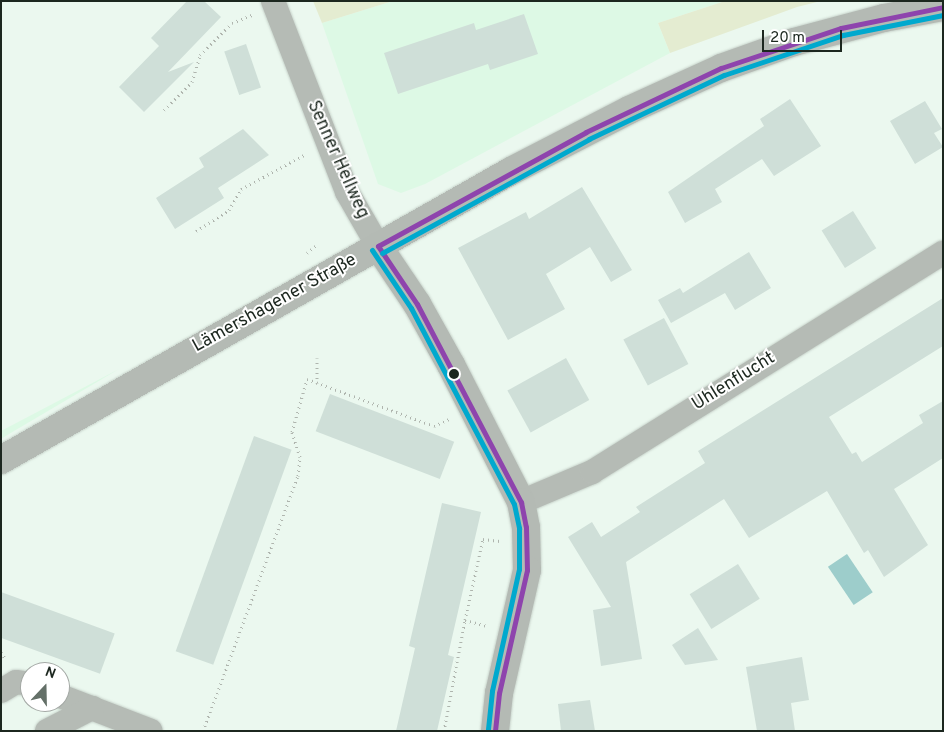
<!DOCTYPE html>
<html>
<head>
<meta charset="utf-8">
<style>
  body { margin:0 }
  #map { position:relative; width:944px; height:732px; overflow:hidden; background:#ebf8ef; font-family:Overpass,sans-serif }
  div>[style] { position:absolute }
  .built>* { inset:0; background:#ddf9e5 }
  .green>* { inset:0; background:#e4ecd1 }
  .water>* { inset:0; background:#9dcdcb; transform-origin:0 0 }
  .building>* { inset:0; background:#cfdfd8; transform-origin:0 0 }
  .path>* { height:3px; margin-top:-1.5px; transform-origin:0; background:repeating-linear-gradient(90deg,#afb5ae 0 1px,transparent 0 5px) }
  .roads { filter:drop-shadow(0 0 1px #c7d2ca) drop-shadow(0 0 1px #c7d2ca) }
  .street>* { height:24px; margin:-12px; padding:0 12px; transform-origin:12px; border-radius:12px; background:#b5bbb5 }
  .secondary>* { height:28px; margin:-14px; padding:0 14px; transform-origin:14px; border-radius:14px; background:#b4bab4 }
  .bus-1>* { height:5px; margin:-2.5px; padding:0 2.5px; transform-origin:2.5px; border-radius:2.5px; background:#8e44ad }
  .bus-2>* { height:5px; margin:-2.5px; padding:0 2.5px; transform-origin:2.5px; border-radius:2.5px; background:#00a9ce }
  .dots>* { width:14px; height:14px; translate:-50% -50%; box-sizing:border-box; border:2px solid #fff; border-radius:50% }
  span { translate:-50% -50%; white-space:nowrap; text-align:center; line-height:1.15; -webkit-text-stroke:4px #fff; paint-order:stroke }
  .street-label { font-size:18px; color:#1c271f }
  .frame { position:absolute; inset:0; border:2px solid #1c271f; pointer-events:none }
  .north { position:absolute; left:20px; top:662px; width:50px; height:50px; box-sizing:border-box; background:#fff; border:1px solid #a4a9a5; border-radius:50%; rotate:21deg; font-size:14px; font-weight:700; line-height:20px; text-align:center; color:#1c271f }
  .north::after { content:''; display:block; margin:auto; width:18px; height:22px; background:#647068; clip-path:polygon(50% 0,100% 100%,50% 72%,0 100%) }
  .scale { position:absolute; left:762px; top:30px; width:80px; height:22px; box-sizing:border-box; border:2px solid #1c271f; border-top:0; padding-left:6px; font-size:15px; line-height:18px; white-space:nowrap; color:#1c271f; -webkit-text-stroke:4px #fff; paint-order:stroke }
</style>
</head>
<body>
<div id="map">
  <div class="built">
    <i style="clip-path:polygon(393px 1px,725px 1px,658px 23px,670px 53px,425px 184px,401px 193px,378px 184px,322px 23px)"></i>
    <i style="clip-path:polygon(119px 369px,9px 434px,1px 439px,1px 431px)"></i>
  </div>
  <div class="green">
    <i style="clip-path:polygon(313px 1px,393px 1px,322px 23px)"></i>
    <i style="clip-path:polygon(725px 1px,821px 1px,797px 7px,670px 53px,658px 23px)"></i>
  </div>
  <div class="water">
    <i style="left:847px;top:554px;width:46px;height:23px;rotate:56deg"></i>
  </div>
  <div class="building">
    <i style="clip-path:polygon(187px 1px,204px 1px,221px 17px,168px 72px,194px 62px,144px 112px,119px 87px,159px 46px,151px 38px)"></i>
    <i style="clip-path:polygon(524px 14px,538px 54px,490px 70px,488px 64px,398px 94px,384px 53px,474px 23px,476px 30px)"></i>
    <i style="left:246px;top:44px;width:46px;height:23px;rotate:71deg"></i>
    <i style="clip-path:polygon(790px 99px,821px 146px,774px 176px,762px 159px,715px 189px,722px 202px,685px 223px,668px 192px,764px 126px,760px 119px)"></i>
    <i style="clip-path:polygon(925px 101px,942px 129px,934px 133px,943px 147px,915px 164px,890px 121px)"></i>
    <i style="clip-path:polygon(243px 129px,269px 155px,218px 188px,224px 198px,175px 229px,156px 198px,204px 167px,199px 158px)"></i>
    <i style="clip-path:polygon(582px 187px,632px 270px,611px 282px,590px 247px,546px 274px,565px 309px,508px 340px,458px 248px,526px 212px,529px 219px)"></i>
    <i style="left:853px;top:211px;width:44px;height:37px;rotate:58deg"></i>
    <i style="clip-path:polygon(749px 252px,771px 288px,735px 310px,725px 293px,671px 323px,658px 300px,680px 288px,683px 293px)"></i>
    <i style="clip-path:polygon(943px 298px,943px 346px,829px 417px,852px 454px,856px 452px,862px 462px,923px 423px,919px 415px,943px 401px,943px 458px,894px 489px,928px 545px,884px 577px,868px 550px,864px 553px,827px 491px,749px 538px,724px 499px,626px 562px,642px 659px,601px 666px,593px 610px,611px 607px,568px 537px,592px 522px,601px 537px,640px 512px,636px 507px,705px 463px,698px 451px)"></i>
    <i style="left:664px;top:318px;width:52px;height:46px;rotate:62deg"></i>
    <i style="left:566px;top:358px;width:48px;height:67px;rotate:61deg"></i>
    <i style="left:330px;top:394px;width:133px;height:40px;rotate:21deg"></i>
    <i style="left:254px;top:436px;width:40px;height:229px;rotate:20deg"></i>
    <i style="clip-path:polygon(442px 503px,481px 512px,448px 655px,454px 657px,437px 731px,396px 731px,415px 648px,409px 646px)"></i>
    <i style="left:738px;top:564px;width:41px;height:57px;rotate:58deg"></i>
    <i style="left:1px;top:592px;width:121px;height:43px;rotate:20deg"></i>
    <i style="clip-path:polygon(698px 628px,718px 660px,685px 665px,672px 645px)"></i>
    <i style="clip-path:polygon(802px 657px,809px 700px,791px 703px,795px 731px,757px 731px,746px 667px)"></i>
    <i style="clip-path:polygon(590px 700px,595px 731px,561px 731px,558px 704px)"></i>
  </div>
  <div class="path">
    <i style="left:164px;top:110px;width:40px;rotate:-45deg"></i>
    <i style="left:192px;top:82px;width:28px;rotate:-73deg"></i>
    <i style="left:200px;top:55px;width:45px;rotate:-45deg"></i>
    <i style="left:232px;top:23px;width:22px;rotate:-22deg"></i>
    <i style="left:196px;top:231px;width:39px;rotate:-32deg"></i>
    <i style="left:229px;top:210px;width:24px;rotate:-60deg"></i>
    <i style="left:241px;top:189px;width:74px;rotate:-28.3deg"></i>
    <i style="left:307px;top:253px;width:14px;rotate:-39deg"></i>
    <i style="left:317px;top:358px;width:25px;rotate:90deg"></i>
    <i style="left:465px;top:620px;width:83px;rotate:-77.5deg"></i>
    <i style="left:483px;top:539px;width:17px;rotate:7deg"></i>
    <i style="left:1px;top:652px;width:9px;rotate:58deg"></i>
    <i style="left:203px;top:731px;width:272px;rotate:-69.6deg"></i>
    <i style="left:298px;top:476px;width:19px;rotate:-84deg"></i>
    <i style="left:300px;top:457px;width:26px;rotate:-108deg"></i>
    <i style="left:292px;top:432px;width:55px;rotate:-74.2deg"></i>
    <i style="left:307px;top:379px;width:135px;rotate:20.3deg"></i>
    <i style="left:434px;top:426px;width:17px;rotate:-25deg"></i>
    <i style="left:444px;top:731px;width:113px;rotate:-79.3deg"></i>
    <i style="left:465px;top:620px;width:23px;rotate:15deg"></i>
  </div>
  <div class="roads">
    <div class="street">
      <i style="left:273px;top:1px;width:205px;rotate:68.8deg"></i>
      <i style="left:347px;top:192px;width:62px;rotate:60.1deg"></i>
      <i style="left:521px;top:502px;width:77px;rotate:-22.9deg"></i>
      <i style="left:592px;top:472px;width:414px;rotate:-32deg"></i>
      <i style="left:1px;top:691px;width:17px;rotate:-31deg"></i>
      <i style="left:16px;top:682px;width:14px;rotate:8deg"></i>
      <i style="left:60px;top:696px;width:97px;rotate:21deg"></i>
      <i style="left:47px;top:731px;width:51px;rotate:-27.1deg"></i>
    </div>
    <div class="secondary">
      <i style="left:378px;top:246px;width:70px;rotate:56.1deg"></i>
      <i style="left:417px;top:304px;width:70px;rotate:60.9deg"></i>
      <i style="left:451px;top:365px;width:154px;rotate:62.9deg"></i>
      <i style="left:521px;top:502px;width:25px;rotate:79deg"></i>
      <i style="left:526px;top:527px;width:43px;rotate:88.7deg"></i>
      <i style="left:527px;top:570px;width:126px;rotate:102.8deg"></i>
      <i style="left:499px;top:693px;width:38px;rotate:96deg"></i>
      <i style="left:1px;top:460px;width:586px;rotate:-29.54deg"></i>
      <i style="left:511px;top:171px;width:133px;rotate:-27.3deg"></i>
      <i style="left:629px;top:110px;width:101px;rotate:-24.5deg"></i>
      <i style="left:721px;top:68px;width:77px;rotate:-19.6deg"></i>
      <i style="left:794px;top:42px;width:93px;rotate:-14.9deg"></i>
      <i style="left:884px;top:18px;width:60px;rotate:-10.6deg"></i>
    </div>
  </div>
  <div class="bus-1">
    <i style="left:378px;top:246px;width:237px;rotate:-28.7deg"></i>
    <i style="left:586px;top:132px;width:149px;rotate:-25.4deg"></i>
    <i style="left:721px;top:68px;width:126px;rotate:-18.4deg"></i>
    <i style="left:841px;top:28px;width:104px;rotate:-11.6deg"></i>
    <i style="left:378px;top:246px;width:70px;rotate:56.1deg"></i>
    <i style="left:417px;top:304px;width:224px;rotate:62.3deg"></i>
    <i style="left:521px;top:502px;width:25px;rotate:79deg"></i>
    <i style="left:526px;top:527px;width:43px;rotate:88.7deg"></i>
    <i style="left:527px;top:570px;width:126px;rotate:102.8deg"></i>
    <i style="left:499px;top:693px;width:38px;rotate:96deg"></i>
  </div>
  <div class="bus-2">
    <i style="left:372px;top:250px;width:70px;rotate:56.1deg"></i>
    <i style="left:411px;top:308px;width:221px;rotate:62.3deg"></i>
    <i style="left:514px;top:504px;width:25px;rotate:78deg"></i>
    <i style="left:519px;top:528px;width:41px;rotate:90deg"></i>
    <i style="left:519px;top:569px;width:125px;rotate:102.5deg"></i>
    <i style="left:492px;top:691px;width:39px;rotate:96deg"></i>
    <i style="left:382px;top:253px;width:236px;rotate:-28.8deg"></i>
    <i style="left:589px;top:139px;width:149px;rotate:-25.4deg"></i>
    <i style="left:724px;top:75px;width:126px;rotate:-18.6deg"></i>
    <i style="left:843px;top:35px;width:102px;rotate:-11.3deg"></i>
  </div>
  <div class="dots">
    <i style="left:454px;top:374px;background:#1c271f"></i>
  </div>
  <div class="street-label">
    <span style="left:337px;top:160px;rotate:66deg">Senner Hellweg</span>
    <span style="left:275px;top:304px;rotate:-29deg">Lämershagener Straße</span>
    <span style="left:734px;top:382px;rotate:-32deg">Uhlenflucht</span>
  </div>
  <div class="frame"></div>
  <div class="north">N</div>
  <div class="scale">20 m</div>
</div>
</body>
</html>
